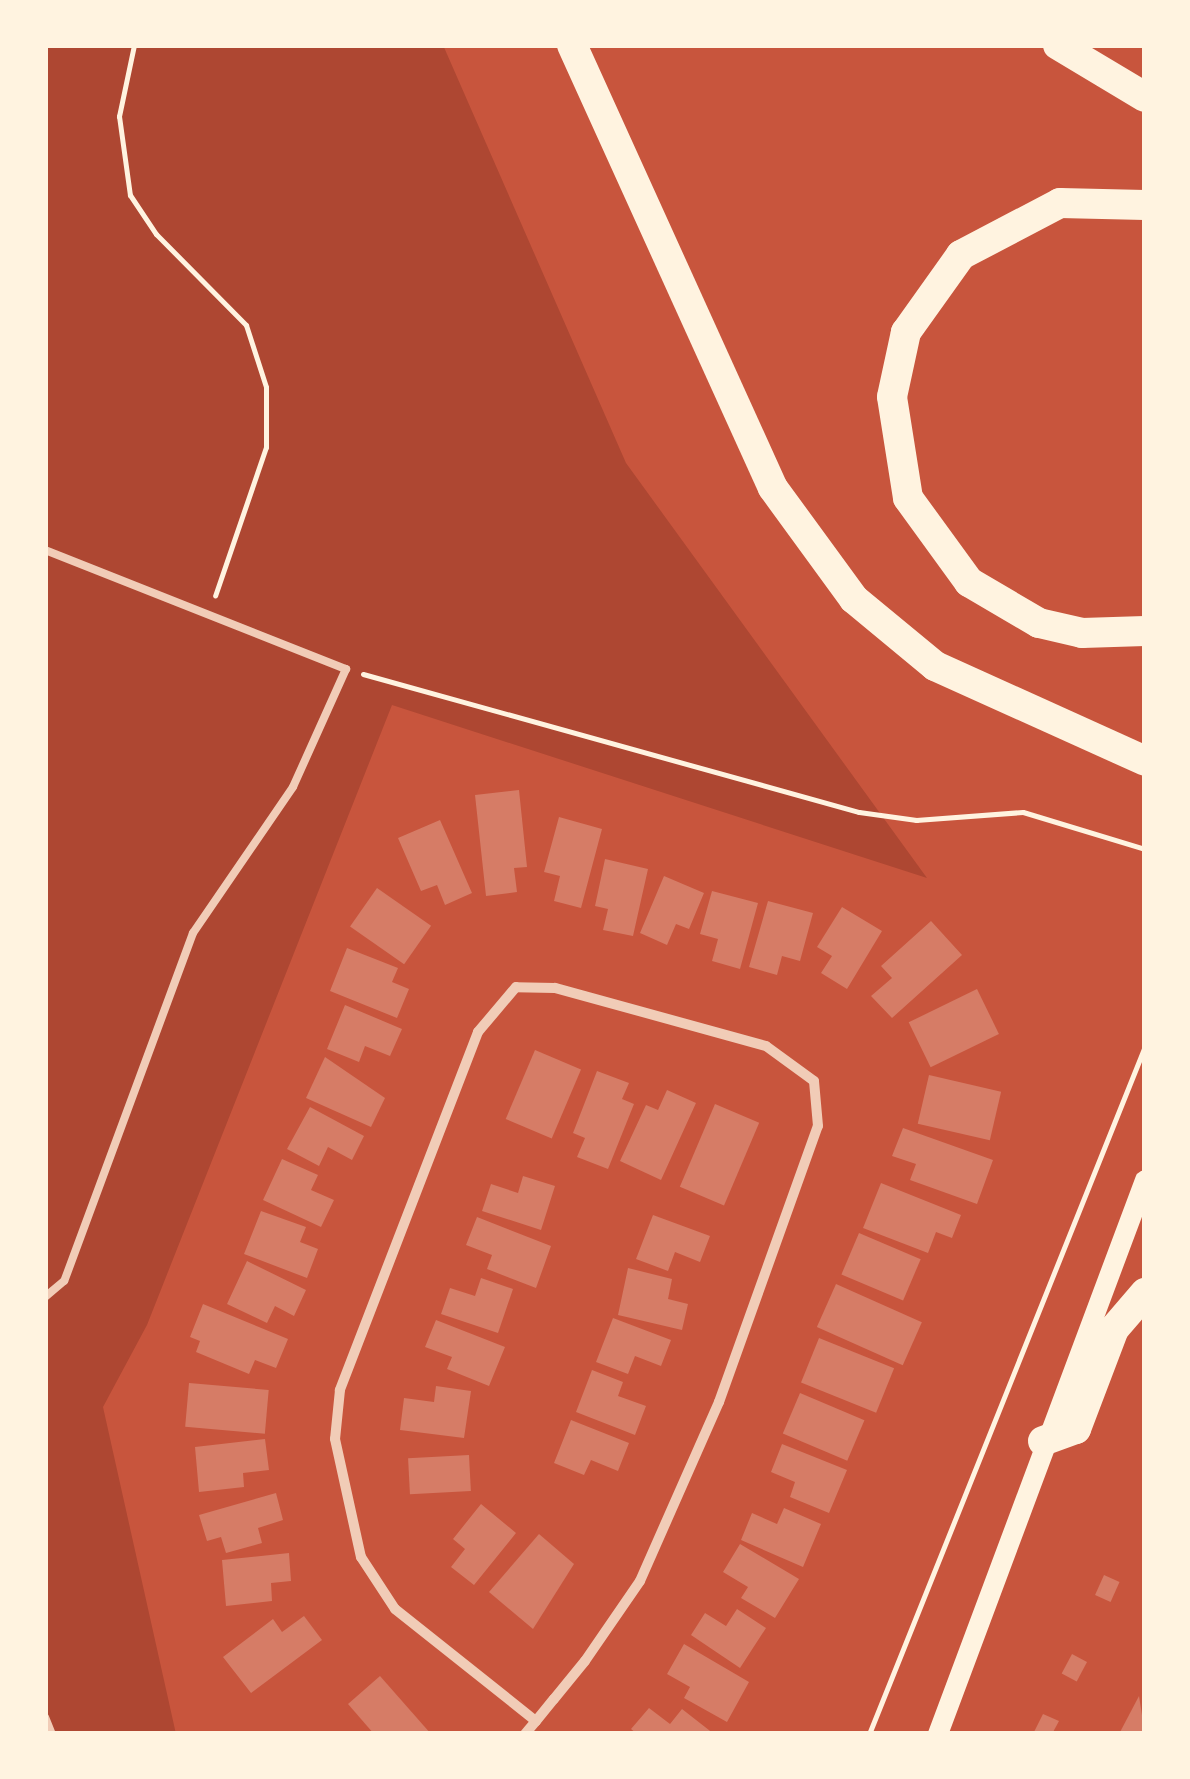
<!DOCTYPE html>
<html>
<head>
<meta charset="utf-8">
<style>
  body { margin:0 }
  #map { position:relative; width:1190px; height:1779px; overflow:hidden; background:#c8553d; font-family:Figtree,sans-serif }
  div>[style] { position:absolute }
  .green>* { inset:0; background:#ae4732 }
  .building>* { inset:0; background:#d67c66; transform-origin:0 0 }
  .path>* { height:5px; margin:-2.5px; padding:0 2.5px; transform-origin:2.5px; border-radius:2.5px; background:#fff3e0 }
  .service>* { height:8px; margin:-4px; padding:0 4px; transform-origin:4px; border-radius:4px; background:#f1ccb7 }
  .minor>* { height:10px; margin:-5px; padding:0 5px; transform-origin:5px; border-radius:5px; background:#f1ccb7 }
  .secondary>* { height:20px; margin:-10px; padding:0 10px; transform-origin:10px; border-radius:10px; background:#fff3e0 }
  .motorway>* { height:30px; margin:-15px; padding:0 15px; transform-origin:15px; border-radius:15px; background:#fff3e0 }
  span { translate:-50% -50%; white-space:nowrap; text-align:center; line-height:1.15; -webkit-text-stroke:10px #fff3e0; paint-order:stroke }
  .frame { position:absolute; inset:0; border:48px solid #fff3e0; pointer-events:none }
</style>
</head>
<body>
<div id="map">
  <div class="green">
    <i style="clip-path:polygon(45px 45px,443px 45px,626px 463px,927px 878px,392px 705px,147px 1325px,103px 1407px,176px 1734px,45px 1734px)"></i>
  </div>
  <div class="building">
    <i style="clip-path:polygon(519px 790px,527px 867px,514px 868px,517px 892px,486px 896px,475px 795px)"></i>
    <i style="clip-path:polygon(559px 817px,602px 829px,581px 908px,554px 901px,560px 876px,544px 872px)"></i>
    <i style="clip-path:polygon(440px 820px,472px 893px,445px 905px,437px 885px,421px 891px,398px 838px)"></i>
    <i style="clip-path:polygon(605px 859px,648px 869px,633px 936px,603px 930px,608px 909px,595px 906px)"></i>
    <i style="clip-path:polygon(664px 876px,704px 893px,689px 929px,676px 924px,667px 945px,640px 933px)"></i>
    <i style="left:377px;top:888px;width:66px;height:47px;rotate:35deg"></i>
    <i style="clip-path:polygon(712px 891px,758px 903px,740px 969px,712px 961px,718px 939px,700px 934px)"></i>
    <i style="clip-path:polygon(768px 901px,813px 913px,800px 961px,782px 956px,777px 975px,749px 967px)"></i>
    <i style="clip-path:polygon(842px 907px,882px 931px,847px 989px,821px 973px,832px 956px,817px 947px)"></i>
    <i style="clip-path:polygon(931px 921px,962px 955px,892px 1018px,871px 996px,892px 978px,881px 966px)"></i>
    <i style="clip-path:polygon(347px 948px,398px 968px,392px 982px,409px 989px,397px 1018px,330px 991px)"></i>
    <i style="left:977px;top:989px;width:50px;height:76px;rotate:64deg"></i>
    <i style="clip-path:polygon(345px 1005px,402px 1029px,390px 1056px,365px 1046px,359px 1062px,327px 1049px)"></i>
    <i style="left:535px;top:1050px;width:50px;height:75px;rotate:23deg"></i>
    <i style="clip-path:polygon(325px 1057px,385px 1098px,371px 1127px,306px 1098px)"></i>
    <i style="clip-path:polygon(597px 1071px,629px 1083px,622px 1099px,634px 1104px,608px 1169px,577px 1157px,585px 1138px,573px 1133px)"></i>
    <i style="left:929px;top:1075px;width:74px;height:50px;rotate:13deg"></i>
    <i style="clip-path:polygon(667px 1090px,696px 1103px,661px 1180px,620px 1161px,646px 1105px,658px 1110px)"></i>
    <i style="left:715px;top:1104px;width:48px;height:90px;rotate:23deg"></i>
    <i style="clip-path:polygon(310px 1107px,364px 1136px,352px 1160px,328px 1147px,319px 1166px,287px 1149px)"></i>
    <i style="clip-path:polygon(903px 1128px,993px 1160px,977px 1204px,910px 1180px,916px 1164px,892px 1156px)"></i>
    <i style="clip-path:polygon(282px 1159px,318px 1175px,311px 1190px,334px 1200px,321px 1227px,263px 1200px)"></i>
    <i style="clip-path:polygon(523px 1176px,555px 1186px,541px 1230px,482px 1211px,491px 1184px,518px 1193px)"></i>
    <i style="clip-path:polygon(881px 1183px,961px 1215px,952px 1238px,936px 1232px,928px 1253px,863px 1228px)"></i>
    <i style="clip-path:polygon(261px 1211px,306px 1227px,300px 1242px,318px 1249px,307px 1278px,244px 1254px)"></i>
    <i style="clip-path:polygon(653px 1215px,710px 1236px,700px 1262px,675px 1252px,668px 1271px,636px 1259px)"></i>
    <i style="clip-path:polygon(477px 1217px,551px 1246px,536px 1288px,487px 1269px,492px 1255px,466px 1245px)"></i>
    <i style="left:859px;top:1233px;width:67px;height:45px;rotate:23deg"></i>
    <i style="clip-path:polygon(247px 1261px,306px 1290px,294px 1316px,275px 1306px,267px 1323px,227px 1304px)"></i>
    <i style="clip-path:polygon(628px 1268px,672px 1279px,668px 1299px,688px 1304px,682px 1330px,618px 1315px)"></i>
    <i style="clip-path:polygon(481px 1278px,513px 1289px,498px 1333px,441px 1314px,450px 1288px,475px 1296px)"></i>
    <i style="left:836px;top:1284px;width:94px;height:47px;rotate:24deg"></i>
    <i style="clip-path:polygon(203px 1304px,288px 1339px,276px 1368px,255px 1360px,249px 1374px,196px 1352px,200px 1341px,190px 1337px)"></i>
    <i style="clip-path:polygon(613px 1318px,671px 1340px,661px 1366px,635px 1356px,628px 1374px,596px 1362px)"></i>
    <i style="clip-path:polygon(436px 1320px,505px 1347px,489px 1386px,447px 1369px,452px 1357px,425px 1347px)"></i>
    <i style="left:819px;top:1338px;width:81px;height:48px;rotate:22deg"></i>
    <i style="clip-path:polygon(592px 1370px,623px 1382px,618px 1396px,646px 1406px,635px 1435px,576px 1412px)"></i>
    <i style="left:189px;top:1383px;width:80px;height:44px;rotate:5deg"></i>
    <i style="clip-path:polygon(436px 1386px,471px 1391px,464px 1438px,400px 1430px,404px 1398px,434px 1402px)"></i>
    <i style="left:800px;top:1393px;width:70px;height:44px;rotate:23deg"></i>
    <i style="clip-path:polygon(571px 1420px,629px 1443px,618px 1471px,591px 1460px,584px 1475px,554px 1463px)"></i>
    <i style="clip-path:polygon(265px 1439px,269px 1470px,243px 1473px,244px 1487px,199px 1492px,195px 1447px)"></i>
    <i style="clip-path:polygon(782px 1444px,847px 1470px,829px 1513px,790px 1497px,795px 1482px,771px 1472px)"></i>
    <i style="left:469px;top:1455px;width:36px;height:61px;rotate:87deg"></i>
    <i style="clip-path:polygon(276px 1493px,283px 1520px,258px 1528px,262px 1543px,226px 1553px,221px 1537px,207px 1541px,199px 1515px)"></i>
    <i style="clip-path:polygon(481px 1504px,516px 1533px,474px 1585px,451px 1567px,465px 1549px,453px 1539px)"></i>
    <i style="clip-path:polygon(784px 1508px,821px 1524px,803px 1567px,741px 1540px,752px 1513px,777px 1524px)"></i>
    <i style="clip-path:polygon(539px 1534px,574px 1564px,533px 1629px,489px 1592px)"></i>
    <i style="clip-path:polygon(740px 1544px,799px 1579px,775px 1618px,741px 1598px,748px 1587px,723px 1572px)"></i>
    <i style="clip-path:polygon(289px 1553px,291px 1581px,271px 1583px,272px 1601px,226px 1606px,222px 1560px)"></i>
    <i style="left:1104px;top:1575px;width:17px;height:22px;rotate:24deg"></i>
    <i style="clip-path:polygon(737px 1609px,766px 1628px,740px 1668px,691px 1635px,705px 1613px,726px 1626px)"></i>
    <i style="clip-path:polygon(304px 1616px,322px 1640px,251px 1693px,223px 1657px,273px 1619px,282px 1632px)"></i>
    <i style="clip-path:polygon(684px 1644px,749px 1682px,727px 1722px,684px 1698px,690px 1687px,667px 1674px)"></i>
    <i style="left:1072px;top:1654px;width:17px;height:22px;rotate:28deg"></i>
    <i style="clip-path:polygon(380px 1676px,431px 1734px,374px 1734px,348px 1704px)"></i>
    <i style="clip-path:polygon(1139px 1696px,1145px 1734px,1119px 1734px)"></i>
    <i style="clip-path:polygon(649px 1708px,670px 1724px,682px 1709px,714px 1734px,637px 1734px,631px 1729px)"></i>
    <i style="clip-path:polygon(1043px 1714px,1059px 1721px,1052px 1734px,1033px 1734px)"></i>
  </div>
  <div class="path">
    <i style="left:134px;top:45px;width:73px;rotate:101.9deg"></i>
    <i style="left:119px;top:116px;width:80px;rotate:82.1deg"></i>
    <i style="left:130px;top:195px;width:47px;rotate:56.3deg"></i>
    <i style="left:156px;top:234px;width:128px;rotate:45.3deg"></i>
    <i style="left:246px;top:325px;width:65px;rotate:72.1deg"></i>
    <i style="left:266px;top:387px;width:60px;rotate:90deg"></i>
    <i style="left:266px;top:447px;width:157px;rotate:108.9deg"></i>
    <i style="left:363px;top:674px;width:515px;rotate:15.55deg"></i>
    <i style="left:859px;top:812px;width:58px;rotate:8deg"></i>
    <i style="left:916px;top:820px;width:107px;rotate:-4.3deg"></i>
    <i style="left:1023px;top:812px;width:127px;rotate:16.9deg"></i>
    <i style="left:869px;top:1734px;width:741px;rotate:-68.14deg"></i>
  </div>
  <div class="service">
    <i style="left:45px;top:550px;width:324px;rotate:21.6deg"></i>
    <i style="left:346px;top:669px;width:129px;rotate:114.2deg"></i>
    <i style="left:293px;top:787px;width:177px;rotate:124.4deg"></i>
    <i style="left:193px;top:933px;width:371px;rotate:110.3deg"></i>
    <i style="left:64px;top:1281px;width:25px;rotate:140deg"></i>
    <i style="left:45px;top:1717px;width:18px;rotate:68deg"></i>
  </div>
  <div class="minor">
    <i style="left:525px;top:1734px;width:17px;rotate:-50deg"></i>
    <i style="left:536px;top:1721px;width:28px;rotate:-51deg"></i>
    <i style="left:554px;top:1699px;width:49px;rotate:-50.8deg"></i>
    <i style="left:585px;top:1661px;width:97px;rotate:-55.5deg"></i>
    <i style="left:640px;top:1581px;width:196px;rotate:-66.2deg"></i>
    <i style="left:719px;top:1402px;width:293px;rotate:-70.3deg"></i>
    <i style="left:818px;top:1126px;width:45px;rotate:-95.1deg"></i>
    <i style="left:814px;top:1081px;width:59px;rotate:-143.9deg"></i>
    <i style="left:766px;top:1046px;width:219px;rotate:-164.6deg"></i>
    <i style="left:555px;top:988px;width:39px;rotate:-179deg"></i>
    <i style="left:516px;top:987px;width:59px;rotate:130.2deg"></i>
    <i style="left:478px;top:1032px;width:384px;rotate:111.1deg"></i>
    <i style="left:340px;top:1390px;width:49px;rotate:95.8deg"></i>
    <i style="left:335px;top:1439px;width:121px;rotate:77.6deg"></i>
    <i style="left:361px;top:1557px;width:62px;rotate:56.8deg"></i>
    <i style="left:395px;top:1609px;width:180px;rotate:38.5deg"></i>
  </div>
  <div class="secondary">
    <i style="left:938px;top:1734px;width:591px;rotate:-69.51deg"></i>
  </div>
  <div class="motorway">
    <i style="left:572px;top:45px;width:486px;rotate:65.6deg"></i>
    <i style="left:773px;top:488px;width:137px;rotate:53.9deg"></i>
    <i style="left:854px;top:599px;width:105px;rotate:39.6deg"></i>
    <i style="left:935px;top:666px;width:230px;rotate:24.3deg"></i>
    <i style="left:1058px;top:45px;width:101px;rotate:30.9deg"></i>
    <i style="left:1145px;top:205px;width:85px;rotate:-178.7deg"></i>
    <i style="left:1060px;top:203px;width:112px;rotate:152.3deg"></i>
    <i style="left:961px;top:255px;width:95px;rotate:125.5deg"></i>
    <i style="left:906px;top:332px;width:66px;rotate:102.2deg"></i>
    <i style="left:892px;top:397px;width:102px;rotate:81deg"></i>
    <i style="left:908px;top:498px;width:104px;rotate:54deg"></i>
    <i style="left:969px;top:582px;width:81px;rotate:30.4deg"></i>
    <i style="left:1039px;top:623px;width:44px;rotate:13.1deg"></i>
    <i style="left:1082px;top:633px;width:63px;rotate:-1.8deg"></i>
    <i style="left:1043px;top:1441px;width:35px;rotate:-20deg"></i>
    <i style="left:1076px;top:1429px;width:107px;rotate:-69.2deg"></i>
    <i style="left:1114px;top:1329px;width:48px;rotate:-49.3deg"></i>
  </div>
  <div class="frame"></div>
</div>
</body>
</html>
